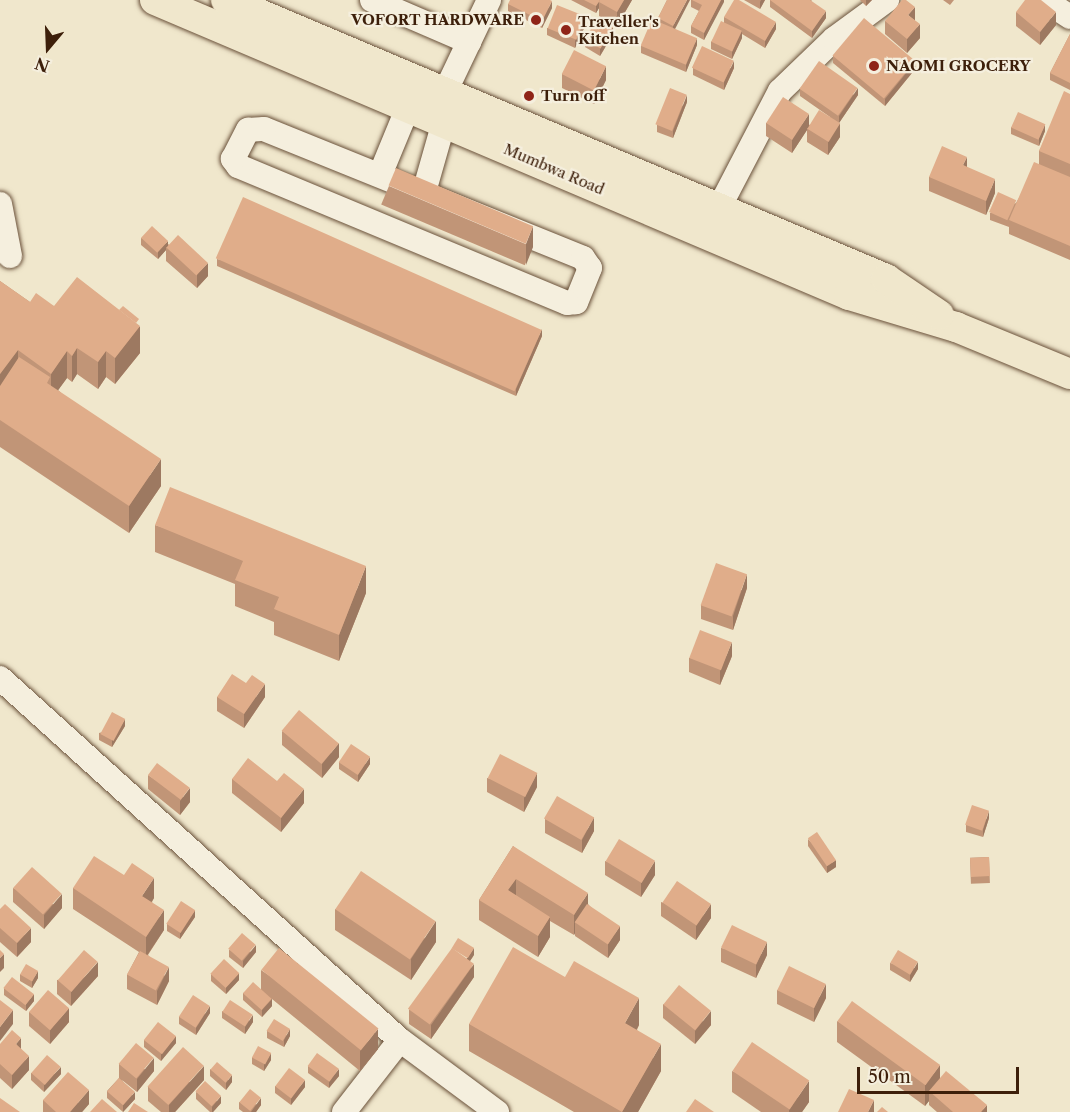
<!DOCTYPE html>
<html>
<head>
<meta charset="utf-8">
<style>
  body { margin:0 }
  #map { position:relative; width:1070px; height:1112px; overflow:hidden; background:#f0e7cc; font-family:"Libre Caslon Text",serif }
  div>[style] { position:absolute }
  .roads { filter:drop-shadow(0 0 2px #6a513a) drop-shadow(0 0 2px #6a513a) }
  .minor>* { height:24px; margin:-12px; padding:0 12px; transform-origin:12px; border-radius:12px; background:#f5efde }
  .major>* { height:30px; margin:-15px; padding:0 15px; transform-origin:15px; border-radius:15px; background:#f0e7cc }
  .wall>* { inset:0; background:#c19577; transform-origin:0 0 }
  .shaded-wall>* { inset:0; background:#9d7961 }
  .building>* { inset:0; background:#e0ad8a; transform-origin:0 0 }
  .dots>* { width:16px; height:16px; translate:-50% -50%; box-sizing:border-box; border:3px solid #f5efde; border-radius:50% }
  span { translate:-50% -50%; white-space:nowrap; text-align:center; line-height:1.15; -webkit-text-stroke:4.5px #f5efde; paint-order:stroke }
  .poi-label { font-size:15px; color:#3d1f0a; font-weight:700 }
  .right { translate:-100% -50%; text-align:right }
  .left { translate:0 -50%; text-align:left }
  .street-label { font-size:15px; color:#3d1f0a }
  .north { position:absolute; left:18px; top:18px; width:60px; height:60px; -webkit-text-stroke:4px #f5efde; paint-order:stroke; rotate:199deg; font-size:16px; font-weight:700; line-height:24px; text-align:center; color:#3d1f0a }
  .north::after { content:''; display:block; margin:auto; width:21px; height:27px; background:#3d1f0a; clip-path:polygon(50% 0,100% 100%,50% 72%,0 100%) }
  .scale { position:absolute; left:857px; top:1067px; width:162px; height:27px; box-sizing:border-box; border:3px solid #3d1f0a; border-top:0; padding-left:8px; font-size:18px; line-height:21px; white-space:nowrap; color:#3d1f0a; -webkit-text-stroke:4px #f5efde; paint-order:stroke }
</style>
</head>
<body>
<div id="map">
  <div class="roads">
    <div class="minor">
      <i style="left:372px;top:0;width:106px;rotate:23.4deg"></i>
      <i style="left:1044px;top:0;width:31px;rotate:33deg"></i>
      <i style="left:437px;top:109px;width:121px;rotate:-64.5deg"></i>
      <i style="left:264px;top:129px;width:344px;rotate:22deg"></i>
      <i style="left:583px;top:258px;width:12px;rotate:55deg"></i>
      <i style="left:590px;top:268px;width:37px;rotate:112deg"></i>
      <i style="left:576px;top:302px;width:9px;rotate:174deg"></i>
      <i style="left:567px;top:303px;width:356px;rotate:-157.4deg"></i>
      <i style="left:238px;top:166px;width:9px;rotate:-126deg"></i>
      <i style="left:233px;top:159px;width:33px;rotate:-63deg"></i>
      <i style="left:248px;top:130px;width:16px;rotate:-4deg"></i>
      <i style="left:380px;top:175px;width:74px;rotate:-67.6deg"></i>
      <i style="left:424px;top:192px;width:73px;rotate:-74.1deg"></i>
      <i style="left:0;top:204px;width:53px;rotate:79.1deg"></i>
      <i style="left:719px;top:208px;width:132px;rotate:-62.5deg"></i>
      <i style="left:780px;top:91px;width:75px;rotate:-43.9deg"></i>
      <i style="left:834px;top:39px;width:66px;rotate:-36.3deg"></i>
      <i style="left:0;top:678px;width:539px;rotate:42.15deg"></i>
      <i style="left:400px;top:1040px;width:121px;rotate:36.6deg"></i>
      <i style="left:344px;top:1112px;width:91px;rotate:-52.1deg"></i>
    </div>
    <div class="major">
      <i style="left:155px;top:0;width:754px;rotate:23.03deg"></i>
      <i style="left:849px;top:295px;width:112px;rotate:16.7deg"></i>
      <i style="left:956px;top:327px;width:123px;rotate:22.4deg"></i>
      <i style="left:226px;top:0;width:717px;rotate:22.92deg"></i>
      <i style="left:886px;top:279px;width:64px;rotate:34.2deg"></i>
    </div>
  </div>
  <div class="wall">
    <i style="clip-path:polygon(571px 0,632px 0,617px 26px,599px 16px,599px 8px,596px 13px)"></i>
    <i style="clip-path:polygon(667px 0,675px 29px,697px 45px,686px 72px,641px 53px,641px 46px,658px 22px,658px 18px)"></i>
    <i style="clip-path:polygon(691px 0,724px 0,704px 40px,691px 33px,691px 26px,699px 11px,691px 7px)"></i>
    <i style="clip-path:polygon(744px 0,765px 0,760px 9px)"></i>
    <i style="clip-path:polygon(770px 0,812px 0,811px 1px,826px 18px,812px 38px,770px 7px)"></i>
    <i style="clip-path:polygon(860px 0,872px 0,866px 6px)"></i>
    <i style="clip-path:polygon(943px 0,954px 0,950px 5px)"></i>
    <i style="clip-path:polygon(508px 4px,552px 8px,542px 28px,508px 11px)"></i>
    <i style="clip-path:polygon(1016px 12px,1056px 25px,1040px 45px,1016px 26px)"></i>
    <i style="clip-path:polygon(724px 17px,776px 29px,765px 48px,742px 34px,742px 38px,732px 59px,711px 49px,711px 42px,724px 23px)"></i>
    <i style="clip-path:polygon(885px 21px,915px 21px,920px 38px,907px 53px,885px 34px)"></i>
    <i style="clip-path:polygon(586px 24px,575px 48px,547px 35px,547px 28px)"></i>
    <i style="clip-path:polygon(613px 34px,600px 56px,585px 47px,585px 40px)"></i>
    <i style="clip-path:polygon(1070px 34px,1070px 90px,1050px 80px,1050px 73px)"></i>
    <i style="clip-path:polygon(833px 56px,916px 68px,885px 106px,833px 63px)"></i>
    <i style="clip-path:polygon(693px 68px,734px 68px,724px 90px,693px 75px)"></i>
    <i style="clip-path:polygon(562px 74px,606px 80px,594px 104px,562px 88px)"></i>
    <i style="clip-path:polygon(800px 89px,858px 95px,839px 123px,840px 137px,828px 155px,807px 142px,807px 130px,792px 153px,766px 136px,766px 123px,809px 125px,830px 117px,800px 96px)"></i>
    <i style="clip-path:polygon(1070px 94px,1070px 260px,1009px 234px,1009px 226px,1009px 227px,990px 220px,990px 213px,1016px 203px,1039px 164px,1039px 151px)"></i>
    <i style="clip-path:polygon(687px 102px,673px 138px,657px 132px,657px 125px)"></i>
    <i style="clip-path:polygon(1011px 127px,1045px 131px,1039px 146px,1011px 134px)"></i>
    <i style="clip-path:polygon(967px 167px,995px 193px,986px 215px,929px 191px,929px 177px)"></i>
    <i style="left:389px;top:186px;width:156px;height:20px;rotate:23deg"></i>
    <i style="clip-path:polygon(141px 238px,168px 244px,208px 276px,197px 288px,166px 261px,166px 250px,158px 259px,141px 245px)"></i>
    <i style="clip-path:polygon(217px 259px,542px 336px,516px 396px,217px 266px)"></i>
    <i style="clip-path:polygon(0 281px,30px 302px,54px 306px,139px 326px,140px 353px,115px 384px,106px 377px,98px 389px,77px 374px,72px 382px,67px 378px,58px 390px,161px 486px,129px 533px,0 447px)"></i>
    <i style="clip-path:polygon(155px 525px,366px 593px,339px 661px,274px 635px,274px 622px,235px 606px,235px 584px,155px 552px)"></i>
    <i style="clip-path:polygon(747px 588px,733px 630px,701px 619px,701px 605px)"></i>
    <i style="clip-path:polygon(732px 656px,720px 685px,689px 672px,689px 658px)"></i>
    <i style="clip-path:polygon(217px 697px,265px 697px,244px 728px,217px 711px)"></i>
    <i style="clip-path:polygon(125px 726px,112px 747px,99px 740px,99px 733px)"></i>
    <i style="clip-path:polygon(282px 731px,339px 757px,322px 778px,282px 745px)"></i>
    <i style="clip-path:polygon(339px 762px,370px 764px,358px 782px,339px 769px)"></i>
    <i style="clip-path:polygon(148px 775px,190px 802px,180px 815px,148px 789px)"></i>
    <i style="clip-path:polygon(487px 778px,537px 787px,524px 812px,487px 792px)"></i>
    <i style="clip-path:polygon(232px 779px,277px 781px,304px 803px,281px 832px,232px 793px)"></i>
    <i style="clip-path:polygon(989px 818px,983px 837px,966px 832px,966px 825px)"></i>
    <i style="clip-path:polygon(545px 819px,594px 831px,582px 853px,545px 833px)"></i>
    <i style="clip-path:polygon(808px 839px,836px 867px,827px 873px,808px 846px)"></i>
    <i style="clip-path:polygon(513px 846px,588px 904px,620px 940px,608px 958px,575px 936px,575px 933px,574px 935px,550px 921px,550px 937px,538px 957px,479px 920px,479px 900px)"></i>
    <i style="left:989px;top:857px;width:26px;height:19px;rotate:88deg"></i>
    <i style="clip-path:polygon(605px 861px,655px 875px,641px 897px,605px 875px)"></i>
    <i style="clip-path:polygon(13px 888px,62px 908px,44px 929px,13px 902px)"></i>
    <i style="clip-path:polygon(73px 888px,154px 898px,152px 902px,164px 930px,148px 955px,169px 981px,157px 1005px,127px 989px,127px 975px,139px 952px,73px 909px)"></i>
    <i style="clip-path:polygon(661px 902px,711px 918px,696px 940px,661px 916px)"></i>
    <i style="clip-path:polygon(0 909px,31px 942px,17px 957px,0 942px)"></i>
    <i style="clip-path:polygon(335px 909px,436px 942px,411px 980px,335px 930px)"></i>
    <i style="clip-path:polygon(195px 917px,180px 939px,167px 931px,167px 924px)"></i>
    <i style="clip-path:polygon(721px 948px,767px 955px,756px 978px,721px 962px)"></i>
    <i style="clip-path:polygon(229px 950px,256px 952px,243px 968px,229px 957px)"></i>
    <i style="clip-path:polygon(474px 955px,470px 961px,474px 977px,431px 1039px,409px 1024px,409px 1010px)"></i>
    <i style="clip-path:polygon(890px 963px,918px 969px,910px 982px,890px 970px)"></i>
    <i style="clip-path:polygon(261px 970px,378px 1049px,360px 1071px,272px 999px,272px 1006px,262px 1017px,243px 1000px,243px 993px,261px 989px)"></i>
    <i style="clip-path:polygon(20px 974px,38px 978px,32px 988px,20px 981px)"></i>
    <i style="clip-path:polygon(211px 974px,239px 980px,226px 994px,211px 981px)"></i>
    <i style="clip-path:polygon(98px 976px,71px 1006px,57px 994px,57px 980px)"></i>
    <i style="clip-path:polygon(4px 988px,34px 1001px,26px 1011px,4px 995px)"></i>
    <i style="clip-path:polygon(777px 990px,826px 998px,814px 1022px,777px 1004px)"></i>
    <i style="clip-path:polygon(663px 1004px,711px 1025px,695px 1044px,663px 1018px)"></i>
    <i style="clip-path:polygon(222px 1011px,253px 1022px,245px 1034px,222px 1018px)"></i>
    <i style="clip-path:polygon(29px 1012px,69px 1022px,50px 1044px,29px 1026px)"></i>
    <i style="clip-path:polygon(210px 1013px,196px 1035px,179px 1024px,179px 1017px)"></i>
    <i style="clip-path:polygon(837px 1021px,940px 1078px,987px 1112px,937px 1112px,929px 1105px,929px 1101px,925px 1106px,837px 1042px)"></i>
    <i style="clip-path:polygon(469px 1024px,639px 1025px,637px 1030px,661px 1071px,638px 1112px,574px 1112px,469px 1051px)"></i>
    <i style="clip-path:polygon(267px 1031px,290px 1036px,284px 1047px,267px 1038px)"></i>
    <i style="clip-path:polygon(144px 1040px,176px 1043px,161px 1061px,144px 1047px)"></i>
    <i style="clip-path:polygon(0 1044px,21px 1049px,29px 1070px,12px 1089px,0 1078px)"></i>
    <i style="clip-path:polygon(252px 1057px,271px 1060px,264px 1071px,252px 1064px)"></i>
    <i style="clip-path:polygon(119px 1064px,154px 1071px,137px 1092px,122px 1080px,135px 1099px,123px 1112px,107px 1098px,107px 1091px,119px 1078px)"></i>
    <i style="clip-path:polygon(308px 1066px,339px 1076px,329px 1088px,308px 1073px)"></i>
    <i style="clip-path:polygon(210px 1069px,232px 1082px,226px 1090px,210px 1076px)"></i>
    <i style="clip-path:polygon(732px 1071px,809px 1102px,802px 1112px,761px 1112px,732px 1092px)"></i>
    <i style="clip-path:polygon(31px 1073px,61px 1074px,44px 1092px,31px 1080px)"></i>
    <i style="clip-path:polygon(204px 1080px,175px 1112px,161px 1112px,148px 1101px,148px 1087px)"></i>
    <i style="clip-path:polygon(275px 1086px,305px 1087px,291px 1105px,275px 1093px)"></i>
    <i style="clip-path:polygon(196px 1092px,221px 1103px,213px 1112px,210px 1112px,196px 1099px)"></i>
    <i style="clip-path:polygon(43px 1100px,89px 1104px,82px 1112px,43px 1112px)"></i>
    <i style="clip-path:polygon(239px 1102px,261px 1105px,256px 1112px,243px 1112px,239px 1109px)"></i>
  </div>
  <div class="shaded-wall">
    <i style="clip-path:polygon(624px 0,632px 0,617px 26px,617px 12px)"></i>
    <i style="clip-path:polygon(687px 0,690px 0,673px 33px,673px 26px)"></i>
    <i style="clip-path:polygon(721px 0,724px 0,724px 2px,704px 40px,704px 33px)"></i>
    <i style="clip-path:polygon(761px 0,765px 0,760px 9px,760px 2px)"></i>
    <i style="clip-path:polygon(866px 0,872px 0,866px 6px)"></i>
    <i style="clip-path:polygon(552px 1px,552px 8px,542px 28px,542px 21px)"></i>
    <i style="clip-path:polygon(599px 2px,599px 8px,596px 13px,596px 6px)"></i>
    <i style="clip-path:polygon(915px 7px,915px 21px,908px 15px)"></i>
    <i style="clip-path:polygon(826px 11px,826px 18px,812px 38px,812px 31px)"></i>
    <i style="clip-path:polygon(1056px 12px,1056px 25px,1040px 45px,1040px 32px)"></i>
    <i style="clip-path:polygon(586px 17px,586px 24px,575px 48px,575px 41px)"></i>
    <i style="clip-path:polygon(776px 22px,776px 29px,765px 48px,765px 41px)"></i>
    <i style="clip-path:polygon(920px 24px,920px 38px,907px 53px,907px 39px)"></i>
    <i style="clip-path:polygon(613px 27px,613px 34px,600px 56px,600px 49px)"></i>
    <i style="clip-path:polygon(742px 31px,742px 38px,732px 59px,732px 52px)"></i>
    <i style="clip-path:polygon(697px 38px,697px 45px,686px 72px,686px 65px)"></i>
    <i style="clip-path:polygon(734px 61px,734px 68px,724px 90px,724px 82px)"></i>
    <i style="clip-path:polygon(916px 61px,916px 68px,885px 106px,885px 99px)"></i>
    <i style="clip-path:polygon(606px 66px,606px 80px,594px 104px,594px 91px)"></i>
    <i style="clip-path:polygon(858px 88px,858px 95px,839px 123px,839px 116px)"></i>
    <i style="clip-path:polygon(687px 95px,687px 102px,673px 138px,673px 131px)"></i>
    <i style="clip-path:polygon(809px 114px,809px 128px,807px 128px,807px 130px,792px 153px,792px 139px)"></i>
    <i style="clip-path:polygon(840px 123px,840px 137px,828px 155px,828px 141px)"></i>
    <i style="clip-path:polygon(1045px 124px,1045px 131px,1039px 146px,1039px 138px)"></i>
    <i style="clip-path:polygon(967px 157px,967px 171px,963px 165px)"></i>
    <i style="clip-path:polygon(995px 179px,995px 193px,986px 215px,986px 201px)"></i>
    <i style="clip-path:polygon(533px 226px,533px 247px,526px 265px,526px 244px)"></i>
    <i style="clip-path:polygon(168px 241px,168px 248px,166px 247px,166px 250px,158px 259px,158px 252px)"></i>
    <i style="clip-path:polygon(208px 263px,208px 276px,197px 288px,197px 274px)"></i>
    <i style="clip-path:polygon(140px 326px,140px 353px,115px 384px,115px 358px)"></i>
    <i style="clip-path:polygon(542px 329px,542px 336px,516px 396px,516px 389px)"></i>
    <i style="clip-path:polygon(77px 348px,77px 374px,72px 382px,72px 356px)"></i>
    <i style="clip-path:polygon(18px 350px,18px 377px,0 401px,0 374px)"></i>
    <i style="clip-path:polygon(67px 351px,67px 378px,51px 400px,51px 374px)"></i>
    <i style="clip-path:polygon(106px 351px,106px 377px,98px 389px,98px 362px)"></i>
    <i style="clip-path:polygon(161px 459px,161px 486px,129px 533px,129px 506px)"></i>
    <i style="clip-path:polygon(366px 566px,366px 593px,339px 661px,339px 635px)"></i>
    <i style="clip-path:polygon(747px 574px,747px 588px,733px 630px,733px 616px)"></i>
    <i style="clip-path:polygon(732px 642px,732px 656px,720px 685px,720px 671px)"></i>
    <i style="clip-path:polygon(265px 684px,265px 697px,244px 728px,244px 714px)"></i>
    <i style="clip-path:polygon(125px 719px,125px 726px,112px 747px,112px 740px)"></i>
    <i style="clip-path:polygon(339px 743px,339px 757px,322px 778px,322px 764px)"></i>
    <i style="clip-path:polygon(370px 757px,370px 764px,358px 782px,358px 775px)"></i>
    <i style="clip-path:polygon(537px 773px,537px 787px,524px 812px,524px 798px)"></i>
    <i style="clip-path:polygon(190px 788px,190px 802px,180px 815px,180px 801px)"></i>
    <i style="clip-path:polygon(304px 789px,304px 803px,281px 832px,281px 818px)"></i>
    <i style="clip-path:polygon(989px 811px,989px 818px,983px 837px,983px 830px)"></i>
    <i style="clip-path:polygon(594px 817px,594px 831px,582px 853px,582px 840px)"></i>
    <i style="clip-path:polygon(836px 860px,836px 867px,827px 873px,827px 866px)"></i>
    <i style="clip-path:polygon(655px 861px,655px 875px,641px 897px,641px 883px)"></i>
    <i style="clip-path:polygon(154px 878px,154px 898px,142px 916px,142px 896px)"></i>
    <i style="clip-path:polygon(516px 879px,516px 899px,508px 890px)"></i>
    <i style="clip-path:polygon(588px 893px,588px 913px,575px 922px,575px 933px,574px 935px,574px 915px)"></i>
    <i style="clip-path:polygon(62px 894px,62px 908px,44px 929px,44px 915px)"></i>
    <i style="clip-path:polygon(711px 904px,711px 918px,696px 940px,696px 926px)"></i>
    <i style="clip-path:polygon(164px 910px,164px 930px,146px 957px,146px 937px)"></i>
    <i style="clip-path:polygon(195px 910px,195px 917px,180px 939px,180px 932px)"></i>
    <i style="clip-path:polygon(550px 917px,550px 937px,538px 957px,538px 936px)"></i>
    <i style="clip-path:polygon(436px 921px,436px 942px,411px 980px,411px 959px)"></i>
    <i style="clip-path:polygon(620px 926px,620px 940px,608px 958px,608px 944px)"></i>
    <i style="clip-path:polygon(31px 928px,31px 942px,17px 957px,17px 943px)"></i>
    <i style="clip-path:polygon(767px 942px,767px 955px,756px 978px,756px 965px)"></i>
    <i style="clip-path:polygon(256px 945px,256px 952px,243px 968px,243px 961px)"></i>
    <i style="clip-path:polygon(474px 948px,474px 955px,465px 968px,465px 961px)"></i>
    <i style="clip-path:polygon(4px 954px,4px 968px,0 972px,0 958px)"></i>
    <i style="clip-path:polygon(98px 962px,98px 976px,71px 1006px,71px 992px)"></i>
    <i style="clip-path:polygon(918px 962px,918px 969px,910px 982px,910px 975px)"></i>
    <i style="clip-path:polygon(474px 964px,474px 977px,431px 1039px,431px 1025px)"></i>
    <i style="clip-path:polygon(169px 967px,169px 981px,157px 1005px,157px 991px)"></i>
    <i style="clip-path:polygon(38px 971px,38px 978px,32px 988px,32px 981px)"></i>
    <i style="clip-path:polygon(239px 973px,239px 980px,226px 994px,226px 987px)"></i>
    <i style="clip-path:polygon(826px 984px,826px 998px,814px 1022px,814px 1008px)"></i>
    <i style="clip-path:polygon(34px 994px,34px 1001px,26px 1011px,26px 1004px)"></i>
    <i style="clip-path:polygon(639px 998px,639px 1025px,625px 1050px,625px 1023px)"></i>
    <i style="clip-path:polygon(272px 999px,272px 1006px,262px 1017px,262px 1010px)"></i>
    <i style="clip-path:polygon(210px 1006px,210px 1013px,196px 1035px,196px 1028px)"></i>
    <i style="clip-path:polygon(69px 1008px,69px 1022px,50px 1044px,50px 1030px)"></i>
    <i style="clip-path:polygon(13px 1010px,13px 1024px,0 1041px,0 1027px)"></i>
    <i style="clip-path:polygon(711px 1011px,711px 1025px,695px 1044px,695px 1031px)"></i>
    <i style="clip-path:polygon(253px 1015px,253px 1022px,245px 1034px,245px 1027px)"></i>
    <i style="clip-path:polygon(290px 1029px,290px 1036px,284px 1047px,284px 1040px)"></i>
    <i style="clip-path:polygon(378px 1029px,378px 1049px,360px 1071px,360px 1051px)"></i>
    <i style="clip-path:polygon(176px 1036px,176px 1043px,161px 1061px,161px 1054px)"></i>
    <i style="clip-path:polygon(21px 1038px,21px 1052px,16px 1044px)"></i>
    <i style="clip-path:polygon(661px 1044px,661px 1071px,638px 1112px,622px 1112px)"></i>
    <i style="clip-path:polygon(271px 1053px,271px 1060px,264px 1071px,264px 1064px)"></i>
    <i style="clip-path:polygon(29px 1056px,29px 1070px,12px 1089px,12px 1075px)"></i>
    <i style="clip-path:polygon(154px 1058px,154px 1071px,137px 1092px,137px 1079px)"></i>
    <i style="clip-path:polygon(940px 1065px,940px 1085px,929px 1091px,929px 1101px,925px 1106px,925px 1085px)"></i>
    <i style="clip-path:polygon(204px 1066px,204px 1080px,175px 1112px,169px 1112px,169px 1105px)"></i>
    <i style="clip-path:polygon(61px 1067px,61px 1074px,44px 1092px,44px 1085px)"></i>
    <i style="clip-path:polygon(339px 1069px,339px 1076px,329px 1088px,329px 1081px)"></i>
    <i style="clip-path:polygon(232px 1075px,232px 1082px,226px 1090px,226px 1083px)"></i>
    <i style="clip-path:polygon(305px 1080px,305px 1087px,291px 1105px,291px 1098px)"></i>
    <i style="clip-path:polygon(809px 1081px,809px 1102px,802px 1112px,789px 1112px,789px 1110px)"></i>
    <i style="clip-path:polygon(89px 1090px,89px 1104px,82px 1112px,70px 1112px)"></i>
    <i style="clip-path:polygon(135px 1092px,135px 1099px,123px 1112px,123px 1105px)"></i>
    <i style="clip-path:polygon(221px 1096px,221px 1103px,213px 1112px,212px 1112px,212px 1107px)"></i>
    <i style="clip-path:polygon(261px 1098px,261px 1105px,256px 1112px,251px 1112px)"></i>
    <i style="clip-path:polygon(874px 1100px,874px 1112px,868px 1112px)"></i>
    <i style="clip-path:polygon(987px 1105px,987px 1112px,981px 1112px)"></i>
  </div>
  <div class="building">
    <i style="clip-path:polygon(510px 0,550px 0,552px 1px,542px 21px,508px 4px)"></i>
    <i style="clip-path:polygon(584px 0,600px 0,596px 6px)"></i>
    <i style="clip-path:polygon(600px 0,624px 0,617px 12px,599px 2px)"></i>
    <i style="clip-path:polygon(667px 0,687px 0,673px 26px,658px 18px)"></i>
    <i style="clip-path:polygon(692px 0,721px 0,704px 33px,691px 26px,702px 5px)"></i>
    <i style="clip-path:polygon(734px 0,739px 0,776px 22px,765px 41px,724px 17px)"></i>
    <i style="clip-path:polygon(770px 0,810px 0,826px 11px,812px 31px)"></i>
    <i style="clip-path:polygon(902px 0,906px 0,915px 7px,908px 15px,920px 24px,907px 39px,885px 21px)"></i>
    <i style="clip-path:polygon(1025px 0,1041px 0,1056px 12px,1040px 32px,1016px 12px)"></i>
    <i style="left:557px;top:5px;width:31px;height:25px;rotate:22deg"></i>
    <i style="left:597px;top:18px;width:18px;height:25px;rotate:29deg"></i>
    <i style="left:864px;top:18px;width:67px;height:49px;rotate:40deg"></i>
    <i style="left:652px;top:19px;width:49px;height:29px;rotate:23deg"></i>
    <i style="left:721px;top:21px;width:23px;height:23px;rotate:25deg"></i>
    <i style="clip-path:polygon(1070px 34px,1070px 83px,1050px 73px)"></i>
    <i style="left:702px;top:46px;width:35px;height:24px;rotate:25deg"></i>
    <i style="left:574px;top:50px;width:36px;height:27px;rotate:27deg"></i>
    <i style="left:819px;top:61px;width:47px;height:34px;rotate:35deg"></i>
    <i style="left:670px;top:88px;width:18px;height:39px;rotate:22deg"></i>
    <i style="clip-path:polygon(1064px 91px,1070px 94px,1070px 164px,1039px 151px)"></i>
    <i style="left:783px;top:97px;width:31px;height:31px;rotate:33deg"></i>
    <i style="left:819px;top:110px;width:25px;height:22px;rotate:32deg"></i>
    <i style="left:1018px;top:112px;width:30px;height:17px;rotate:24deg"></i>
    <i style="clip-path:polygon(942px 146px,967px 157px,963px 165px,995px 179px,986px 201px,929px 177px)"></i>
    <i style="clip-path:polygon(1034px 162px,1070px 177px,1070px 246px,1009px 220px)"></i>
    <i style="left:396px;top:168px;width:149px;height:19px;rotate:23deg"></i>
    <i style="left:998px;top:192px;width:20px;height:22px;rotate:24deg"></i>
    <i style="left:243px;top:197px;width:327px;height:67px;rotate:24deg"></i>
    <i style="left:152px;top:226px;width:22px;height:16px;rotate:43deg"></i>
    <i style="left:178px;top:235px;width:41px;height:17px;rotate:43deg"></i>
    <i style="clip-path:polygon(77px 277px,140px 326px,115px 358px,106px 351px,98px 362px,77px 348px,72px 356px,67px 351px,51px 374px,18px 350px,0 374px,0 281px,30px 302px,36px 293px,54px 306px)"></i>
    <i style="clip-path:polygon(123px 306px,139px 319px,136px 323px,119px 310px)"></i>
    <i style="clip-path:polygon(19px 357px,50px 377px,47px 383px,161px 459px,129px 506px,0 420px,0 386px)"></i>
    <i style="clip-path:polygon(170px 487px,366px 566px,339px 635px,274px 609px,279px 597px,235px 580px,243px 561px,155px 525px)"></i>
    <i style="left:716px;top:563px;width:33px;height:45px;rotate:20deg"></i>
    <i style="left:700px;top:630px;width:34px;height:30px;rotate:21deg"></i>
    <i style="clip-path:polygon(232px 674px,246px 683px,252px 675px,265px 684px,244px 714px,217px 697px)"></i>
    <i style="left:299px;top:710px;width:52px;height:27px;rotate:40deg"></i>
    <i style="left:112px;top:712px;width:15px;height:25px;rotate:28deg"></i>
    <i style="left:351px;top:744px;width:23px;height:22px;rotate:34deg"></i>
    <i style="left:500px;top:754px;width:42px;height:27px;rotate:27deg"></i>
    <i style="clip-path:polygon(248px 758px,277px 781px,284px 773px,304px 789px,281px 818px,232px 779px)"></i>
    <i style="left:157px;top:763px;width:41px;height:15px;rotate:37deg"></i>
    <i style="left:557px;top:796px;width:43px;height:26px;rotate:30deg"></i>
    <i style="left:972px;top:805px;width:18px;height:21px;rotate:19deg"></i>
    <i style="left:817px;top:832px;width:34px;height:11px;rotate:56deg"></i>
    <i style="left:619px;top:839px;width:42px;height:26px;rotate:31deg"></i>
    <i style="clip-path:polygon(513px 846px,588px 893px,574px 915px,516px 879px,508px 890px,550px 917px,538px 936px,479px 900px)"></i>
    <i style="clip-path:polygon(94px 856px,124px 875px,132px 863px,154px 878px,142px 896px,164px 910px,146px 937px,73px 888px)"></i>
    <i style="left:989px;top:857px;width:19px;height:19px;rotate:87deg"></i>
    <i style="left:32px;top:867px;width:40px;height:28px;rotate:42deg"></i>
    <i style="left:361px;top:871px;width:90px;height:46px;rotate:34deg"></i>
    <i style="left:677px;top:881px;width:41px;height:26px;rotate:34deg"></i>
    <i style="left:181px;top:901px;width:17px;height:27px;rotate:33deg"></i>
    <i style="clip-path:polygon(5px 904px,31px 928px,17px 943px,0 928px,0 909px)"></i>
    <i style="left:587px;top:904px;width:40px;height:22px;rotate:34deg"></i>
    <i style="left:732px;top:925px;width:39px;height:25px;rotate:26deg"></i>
    <i style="left:242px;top:933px;width:18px;height:21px;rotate:41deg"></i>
    <i style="left:458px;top:938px;width:19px;height:12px;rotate:32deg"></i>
    <i style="clip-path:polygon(513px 947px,565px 977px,574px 961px,639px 998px,625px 1023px,661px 1044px,622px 1112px,469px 1024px)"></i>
    <i style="left:279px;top:948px;width:128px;height:28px;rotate:39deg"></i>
    <i style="left:452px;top:948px;width:27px;height:75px;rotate:36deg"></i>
    <i style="clip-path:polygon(0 950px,4px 954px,0 958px)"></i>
    <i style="left:84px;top:950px;width:18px;height:40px;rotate:41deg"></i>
    <i style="left:898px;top:950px;width:23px;height:15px;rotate:31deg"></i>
    <i style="left:140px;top:951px;width:33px;height:27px;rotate:29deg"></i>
    <i style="left:224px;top:959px;width:21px;height:20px;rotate:43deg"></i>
    <i style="left:26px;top:964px;width:14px;height:12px;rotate:30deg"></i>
    <i style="left:789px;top:966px;width:41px;height:27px;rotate:26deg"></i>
    <i style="left:12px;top:977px;width:28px;height:14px;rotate:38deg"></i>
    <i style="left:253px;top:982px;width:25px;height:15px;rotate:42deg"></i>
    <i style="left:679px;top:985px;width:41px;height:25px;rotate:39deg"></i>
    <i style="left:48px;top:990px;width:28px;height:29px;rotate:41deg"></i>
    <i style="left:193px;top:995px;width:20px;height:26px;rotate:33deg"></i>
    <i style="clip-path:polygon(0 1000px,13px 1010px,0 1027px)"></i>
    <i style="left:230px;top:1000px;width:27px;height:14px;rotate:33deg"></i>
    <i style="left:852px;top:1001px;width:109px;height:25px;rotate:36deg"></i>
    <i style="left:274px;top:1019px;width:19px;height:14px;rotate:32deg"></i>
    <i style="left:158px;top:1022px;width:23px;height:23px;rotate:38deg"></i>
    <i style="clip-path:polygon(12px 1030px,21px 1038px,16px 1044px,29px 1056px,12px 1075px,0 1064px,0 1044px)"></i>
    <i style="left:752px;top:1042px;width:69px;height:35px;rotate:34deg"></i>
    <i style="left:136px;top:1043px;width:23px;height:27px;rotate:40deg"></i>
    <i style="left:258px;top:1046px;width:15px;height:13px;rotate:28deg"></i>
    <i style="left:183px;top:1047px;width:28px;height:53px;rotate:42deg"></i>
    <i style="left:317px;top:1053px;width:27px;height:16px;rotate:36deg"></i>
    <i style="left:47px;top:1055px;width:18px;height:24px;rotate:41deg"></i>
    <i style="left:217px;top:1062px;width:20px;height:10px;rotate:41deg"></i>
    <i style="left:289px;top:1068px;width:20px;height:23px;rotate:37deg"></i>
    <i style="clip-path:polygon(946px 1071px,987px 1105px,981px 1112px,953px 1112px,929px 1091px)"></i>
    <i style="clip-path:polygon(68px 1072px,89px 1090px,70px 1112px,56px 1112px,43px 1100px)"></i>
    <i style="left:119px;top:1078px;width:21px;height:18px;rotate:41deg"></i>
    <i style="left:205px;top:1081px;width:22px;height:14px;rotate:43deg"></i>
    <i style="left:250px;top:1089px;width:14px;height:17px;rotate:39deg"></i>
    <i style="clip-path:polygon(849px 1089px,874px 1100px,868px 1112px,838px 1112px)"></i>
    <i style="clip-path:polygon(0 1098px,20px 1112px,0 1112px)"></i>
    <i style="clip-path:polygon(102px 1099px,117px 1112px,90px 1112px)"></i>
    <i style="clip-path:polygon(695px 1099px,714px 1112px,686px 1112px)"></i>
    <i style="clip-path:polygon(134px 1103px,148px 1112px,128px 1112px)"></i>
    <i style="clip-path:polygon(882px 1107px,888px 1112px,877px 1112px)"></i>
  </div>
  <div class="dots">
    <i style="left:536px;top:20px;background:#8f2418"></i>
    <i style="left:566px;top:30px;background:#8f2418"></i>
    <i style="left:874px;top:66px;background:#8f2418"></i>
    <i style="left:529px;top:96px;background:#8f2418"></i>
  </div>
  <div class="poi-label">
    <span class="right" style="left:524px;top:20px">VOFORT HARDWARE</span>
    <span class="left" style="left:578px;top:30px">Traveller's<br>Kitchen</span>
    <span class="left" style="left:886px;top:66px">NAOMI GROCERY</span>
    <span class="left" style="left:541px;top:96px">Turn off</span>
  </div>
  <div class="street-label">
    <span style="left:554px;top:169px;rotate:23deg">Mumbwa Road</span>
  </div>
  <div class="north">N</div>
  <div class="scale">50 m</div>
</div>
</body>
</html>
